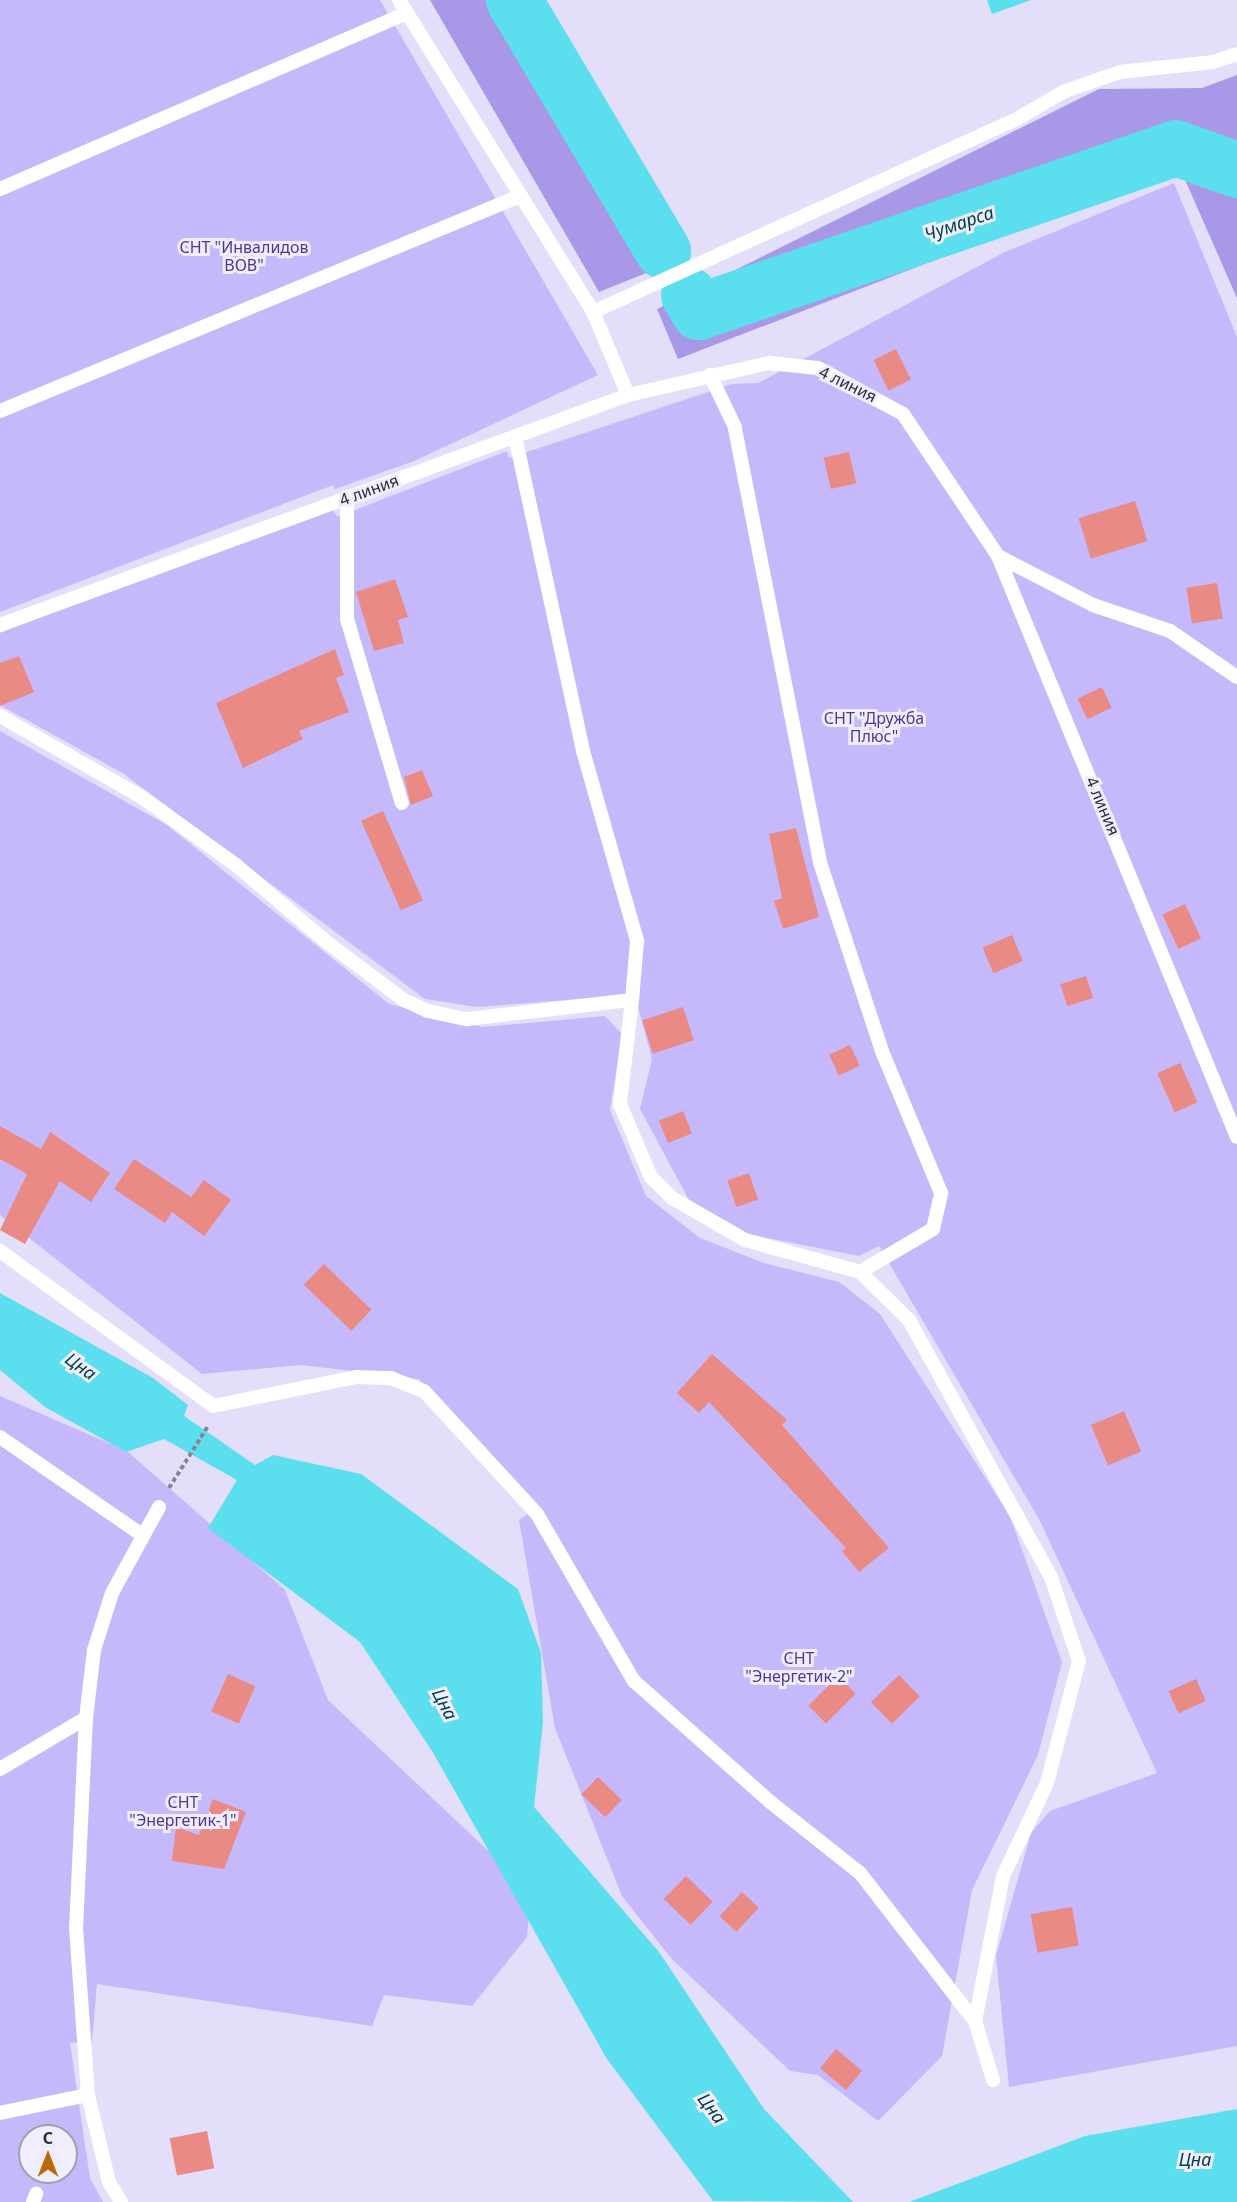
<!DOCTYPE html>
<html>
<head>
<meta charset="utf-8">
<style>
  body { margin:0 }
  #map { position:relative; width:1237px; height:2202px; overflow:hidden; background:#e3def9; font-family:"Noto Sans",sans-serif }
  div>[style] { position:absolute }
  .green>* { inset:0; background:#c6b9fb }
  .forest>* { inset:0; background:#a997e7 }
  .water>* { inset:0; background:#5bdfee }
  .river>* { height:56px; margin:-28px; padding:0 28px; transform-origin:28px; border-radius:28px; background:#5bdfee }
  .building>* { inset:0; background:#e98a85; transform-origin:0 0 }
  .path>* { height:4px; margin-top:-2px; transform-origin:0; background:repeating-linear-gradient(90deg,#888497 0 4.5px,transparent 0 7.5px) }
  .lane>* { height:14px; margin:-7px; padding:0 7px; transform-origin:7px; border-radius:7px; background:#fff }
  span { translate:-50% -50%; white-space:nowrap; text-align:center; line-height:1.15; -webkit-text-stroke:6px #f0edfd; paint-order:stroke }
  .park-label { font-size:16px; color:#533694 }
  .street-label { font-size:16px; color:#2d2b35 }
  .water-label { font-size:18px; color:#004046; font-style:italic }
  .north { position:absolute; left:18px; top:2124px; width:60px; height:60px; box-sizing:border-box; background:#f0edfd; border:2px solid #a29fad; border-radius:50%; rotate:0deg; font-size:16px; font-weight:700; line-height:24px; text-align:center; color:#2d2b35 }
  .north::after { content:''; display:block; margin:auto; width:21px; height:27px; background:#be6505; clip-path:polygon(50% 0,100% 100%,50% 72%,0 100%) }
</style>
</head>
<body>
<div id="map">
  <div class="green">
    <i style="clip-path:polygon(0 0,380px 0,598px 375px,414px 461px,335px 489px,333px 485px,0 612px)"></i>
    <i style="clip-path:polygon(1174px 183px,1237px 337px,1237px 2046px,1009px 2087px,996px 1956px,1031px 1833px,1050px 1811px,1157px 1773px,1040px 1521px,879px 1246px,859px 1256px,747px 1234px,689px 1200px,640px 1109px,652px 1059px,637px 1003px,618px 996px,477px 1007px,425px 999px,124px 774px,0 705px,0 633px,316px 510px,333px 510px,337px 517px,507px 451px,509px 458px,732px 384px,758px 383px,1005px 252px)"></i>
    <i style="clip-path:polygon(0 731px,167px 825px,389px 1004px,482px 1027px,605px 1016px,622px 1034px,610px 1110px,646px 1196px,700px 1238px,764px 1263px,839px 1282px,880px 1314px,1010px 1516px,1062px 1662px,1038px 1755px,972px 1890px,942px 2056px,878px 2121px,818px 2075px,790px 2071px,671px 1958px,622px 1896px,555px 1728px,519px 1520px,534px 1510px,419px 1379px,301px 1365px,202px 1374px,0 1215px)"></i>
    <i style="clip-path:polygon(evenodd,0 1396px,127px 1451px,285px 1590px,328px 1700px,531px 1891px,527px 1937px,472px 2006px,384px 1995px,372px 2026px,97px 1984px,92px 2041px,70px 2043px,90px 2178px,103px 2202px,0 2202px,0 1396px,30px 2136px,66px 2136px,66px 2172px,30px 2172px,30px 2136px)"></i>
  </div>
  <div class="forest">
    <i style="clip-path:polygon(430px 0,530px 0,681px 259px,599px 292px)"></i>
    <i style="clip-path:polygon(1237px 75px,1237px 298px,1179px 166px,678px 359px,657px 309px,1099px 89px,1202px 88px)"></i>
  </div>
  <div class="water">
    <i style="clip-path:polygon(987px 0,1031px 0,992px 14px)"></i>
    <i style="clip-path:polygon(0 1293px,153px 1378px,188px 1405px,184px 1416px,255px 1465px,273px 1455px,361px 1474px,518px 1589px,541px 1653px,543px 1722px,534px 1807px,659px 1952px,764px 2109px,853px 2202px,713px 2201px,607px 2059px,432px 1751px,360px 1642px,208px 1528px,237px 1480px,164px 1439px,126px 1452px,45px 1407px,0 1370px)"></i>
    <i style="clip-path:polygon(1237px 2109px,1237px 2202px,909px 2202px,1085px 2136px)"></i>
  </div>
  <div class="river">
    <i style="left:514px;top:0;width:292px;rotate:59.3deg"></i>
    <i style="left:689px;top:295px;width:20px;rotate:60deg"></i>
    <i style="left:699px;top:312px;width:504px;rotate:-18.97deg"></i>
    <i style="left:1176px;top:148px;width:65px;rotate:19.8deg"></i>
  </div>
  <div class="building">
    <i style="left:896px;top:349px;width:34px;height:25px;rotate:64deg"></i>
    <i style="left:849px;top:452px;width:32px;height:26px;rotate:77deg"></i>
    <i style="left:1135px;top:501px;width:42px;height:59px;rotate:73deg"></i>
    <i style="clip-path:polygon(395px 579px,408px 617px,398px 620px,404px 643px,374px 651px,356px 592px)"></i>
    <i style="left:1217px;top:583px;width:36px;height:31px;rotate:81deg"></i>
    <i style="clip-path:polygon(335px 649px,344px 675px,336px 678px,349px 712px,299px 731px,303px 739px,243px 768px,216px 703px)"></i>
    <i style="clip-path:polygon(19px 656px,34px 692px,0 706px,0 663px)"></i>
    <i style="left:1102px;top:687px;width:23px;height:27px;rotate:65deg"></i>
    <i style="clip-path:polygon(422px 770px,433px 796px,411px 805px,404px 777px)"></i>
    <i style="left:383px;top:811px;width:98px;height:24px;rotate:66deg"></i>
    <i style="clip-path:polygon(796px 828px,819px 917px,783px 929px,774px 901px,782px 898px,769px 834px)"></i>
    <i style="left:1185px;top:904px;width:38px;height:25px;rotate:65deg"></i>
    <i style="left:1012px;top:935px;width:28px;height:32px;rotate:67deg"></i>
    <i style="left:1086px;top:976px;width:23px;height:27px;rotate:72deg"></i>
    <i style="left:683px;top:1007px;width:35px;height:43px;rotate:72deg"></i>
    <i style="left:850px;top:1045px;width:23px;height:23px;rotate:65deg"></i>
    <i style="left:1180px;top:1063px;width:43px;height:25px;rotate:66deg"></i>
    <i style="left:683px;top:1111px;width:24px;height:26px;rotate:68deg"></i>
    <i style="clip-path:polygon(0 1126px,41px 1149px,50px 1132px,110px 1173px,91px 1202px,60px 1181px,25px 1244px,0 1230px,27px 1174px,0 1159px)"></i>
    <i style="clip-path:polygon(134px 1159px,191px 1197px,204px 1180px,231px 1200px,204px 1236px,172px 1212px,165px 1223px,114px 1189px)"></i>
    <i style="left:749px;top:1173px;width:28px;height:23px;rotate:71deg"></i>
    <i style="left:324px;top:1264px;width:66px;height:29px;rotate:44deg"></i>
    <i style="clip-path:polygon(712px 1354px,787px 1420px,782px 1425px,889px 1548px,859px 1572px,842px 1551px,846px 1548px,709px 1402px,699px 1413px,677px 1393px)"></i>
    <i style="left:1124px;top:1411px;width:44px;height:36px;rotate:67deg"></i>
    <i style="left:228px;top:1674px;width:30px;height:41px;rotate:24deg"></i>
    <i style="left:899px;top:1675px;width:30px;height:39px;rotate:46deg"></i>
    <i style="left:838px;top:1676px;width:25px;height:42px;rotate:45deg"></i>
    <i style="left:1196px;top:1679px;width:24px;height:30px;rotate:66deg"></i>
    <i style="left:598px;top:1777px;width:33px;height:24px;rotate:44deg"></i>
    <i style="clip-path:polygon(213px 1799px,246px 1812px,224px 1869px,172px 1861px,176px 1827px,199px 1835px)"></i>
    <i style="left:686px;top:1876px;width:37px;height:32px;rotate:44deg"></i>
    <i style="left:742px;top:1892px;width:23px;height:33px;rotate:43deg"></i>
    <i style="left:1072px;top:1907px;width:39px;height:42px;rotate:80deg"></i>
    <i style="left:836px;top:2049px;width:34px;height:25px;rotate:40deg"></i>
    <i style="left:207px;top:2131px;width:38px;height:38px;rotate:79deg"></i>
  </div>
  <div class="path">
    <i style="left:169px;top:1488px;width:73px;rotate:-57.8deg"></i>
  </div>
  <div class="lane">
    <i style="left:399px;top:0;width:367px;rotate:58.1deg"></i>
    <i style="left:593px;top:312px;width:90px;rotate:67.1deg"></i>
    <i style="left:0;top:189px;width:443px;rotate:-23.4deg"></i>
    <i style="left:593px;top:312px;width:466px;rotate:-24.5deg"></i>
    <i style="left:1017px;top:119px;width:56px;rotate:-30.3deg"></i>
    <i style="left:1065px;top:91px;width:58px;rotate:-19.1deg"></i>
    <i style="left:1120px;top:72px;width:94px;rotate:-6.1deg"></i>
    <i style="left:1213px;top:62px;width:25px;rotate:-18deg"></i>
    <i style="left:0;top:411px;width:563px;rotate:-22.46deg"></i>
    <i style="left:515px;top:436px;width:322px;rotate:77.8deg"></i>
    <i style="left:583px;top:751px;width:198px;rotate:74.1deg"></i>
    <i style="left:637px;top:941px;width:59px;rotate:94.8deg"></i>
    <i style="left:347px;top:498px;width:121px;rotate:90deg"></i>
    <i style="left:347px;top:619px;width:192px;rotate:73.4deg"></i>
    <i style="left:998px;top:556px;width:107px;rotate:27.3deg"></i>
    <i style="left:1093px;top:605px;width:81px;rotate:18.7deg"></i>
    <i style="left:1170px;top:631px;width:81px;rotate:34.5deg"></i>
    <i style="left:0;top:625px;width:669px;rotate:-20.11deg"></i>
    <i style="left:628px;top:395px;width:145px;rotate:-12.8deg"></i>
    <i style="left:769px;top:363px;width:49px;rotate:5.8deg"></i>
    <i style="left:818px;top:368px;width:97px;rotate:28.4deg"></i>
    <i style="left:903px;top:414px;width:171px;rotate:56.2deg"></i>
    <i style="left:998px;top:556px;width:628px;rotate:67.64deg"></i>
    <i style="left:0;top:716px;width:165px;rotate:29.8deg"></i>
    <i style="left:143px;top:798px;width:115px;rotate:35.8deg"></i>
    <i style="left:236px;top:865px;width:116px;rotate:40.4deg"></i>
    <i style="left:324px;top:940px;width:100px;rotate:36.9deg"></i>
    <i style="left:404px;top:1000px;width:26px;rotate:25deg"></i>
    <i style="left:428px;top:1011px;width:40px;rotate:12deg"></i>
    <i style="left:467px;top:1019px;width:166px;rotate:-6.6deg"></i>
    <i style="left:632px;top:1000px;width:105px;rotate:96.6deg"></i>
    <i style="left:620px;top:1104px;width:79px;rotate:67deg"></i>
    <i style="left:651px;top:1177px;width:30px;rotate:45deg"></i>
    <i style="left:672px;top:1198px;width:84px;rotate:29.9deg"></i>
    <i style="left:745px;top:1240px;width:119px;rotate:15.5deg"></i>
    <i style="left:860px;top:1272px;width:85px;rotate:-30.5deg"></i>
    <i style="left:933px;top:1229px;width:37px;rotate:-77deg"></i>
    <i style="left:941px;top:1193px;width:154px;rotate:-112.6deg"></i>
    <i style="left:882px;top:1051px;width:199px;rotate:-108.2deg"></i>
    <i style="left:820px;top:862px;width:443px;rotate:-101.1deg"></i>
    <i style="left:735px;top:427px;width:58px;rotate:-115.7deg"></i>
    <i style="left:0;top:1251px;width:263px;rotate:36deg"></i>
    <i style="left:213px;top:1406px;width:147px;rotate:-11.4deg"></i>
    <i style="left:357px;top:1377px;width:34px;rotate:2deg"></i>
    <i style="left:391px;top:1378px;width:35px;rotate:22deg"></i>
    <i style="left:424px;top:1391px;width:167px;rotate:47.4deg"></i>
    <i style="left:537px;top:1514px;width:193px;rotate:59.9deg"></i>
    <i style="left:634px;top:1681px;width:181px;rotate:41.6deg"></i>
    <i style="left:769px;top:1801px;width:116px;rotate:38.4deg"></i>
    <i style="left:860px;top:1873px;width:187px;rotate:52.2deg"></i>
    <i style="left:860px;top:1272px;width:69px;rotate:44.4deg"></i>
    <i style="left:909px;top:1320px;width:294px;rotate:61.1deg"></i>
    <i style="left:1051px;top:1577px;width:89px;rotate:71.6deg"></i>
    <i style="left:1079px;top:1661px;width:126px;rotate:104.7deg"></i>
    <i style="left:1047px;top:1783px;width:103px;rotate:115.3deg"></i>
    <i style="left:1003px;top:1876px;width:148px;rotate:100.9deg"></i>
    <i style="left:975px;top:2021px;width:62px;rotate:73deg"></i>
    <i style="left:0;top:1437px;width:173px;rotate:34.6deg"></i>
    <i style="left:0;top:1769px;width:100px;rotate:-30.7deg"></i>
    <i style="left:0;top:2113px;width:90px;rotate:-11.6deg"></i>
    <i style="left:33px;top:2202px;width:9px;rotate:-69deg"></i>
    <i style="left:121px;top:2202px;width:23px;rotate:-121deg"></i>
    <i style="left:109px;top:2182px;width:89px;rotate:-103.6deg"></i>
    <i style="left:88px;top:2095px;width:166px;rotate:-94.1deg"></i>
    <i style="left:76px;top:1929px;width:211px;rotate:-87.3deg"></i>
    <i style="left:86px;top:1718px;width:68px;rotate:-83.3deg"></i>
    <i style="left:94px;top:1650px;width:60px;rotate:-72.5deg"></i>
    <i style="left:112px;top:1593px;width:98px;rotate:-61.3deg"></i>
  </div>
  <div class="park-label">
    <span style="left:244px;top:256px">СНТ "Инвалидов<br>ВОВ"</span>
    <span style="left:874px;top:727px">СНТ "Дружба<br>Плюс"</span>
    <span style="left:799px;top:1667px">СНТ<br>"Энергетик-2"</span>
    <span style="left:183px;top:1811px">СНТ<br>"Энергетик-1"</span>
  </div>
  <div class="street-label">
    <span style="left:848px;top:384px;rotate:26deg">4 линия</span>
    <span style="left:369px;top:490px;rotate:-20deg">4 линия</span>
    <span style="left:1103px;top:806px;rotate:67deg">4 линия</span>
  </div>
  <div class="water-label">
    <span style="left:959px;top:223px;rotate:-19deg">Чумарса</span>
    <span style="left:81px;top:1366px;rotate:35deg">Цна</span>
    <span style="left:445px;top:1704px;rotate:62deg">Цна</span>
    <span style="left:712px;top:2108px;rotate:53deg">Цна</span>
    <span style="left:1195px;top:2159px">Цна</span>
  </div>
  <div class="north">С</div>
</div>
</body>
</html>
